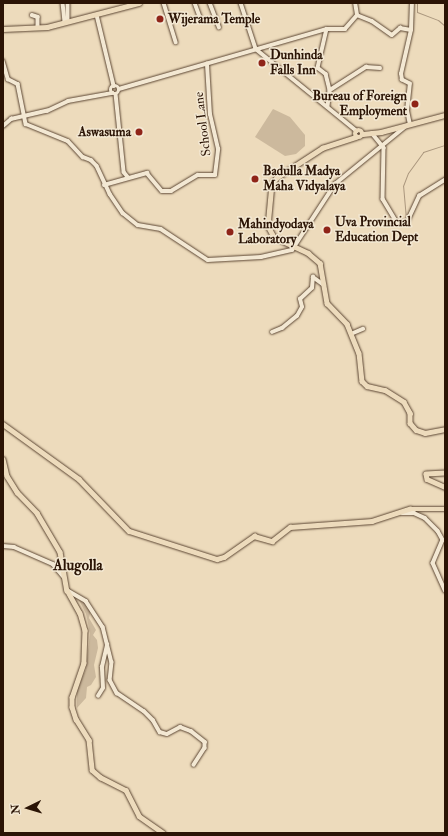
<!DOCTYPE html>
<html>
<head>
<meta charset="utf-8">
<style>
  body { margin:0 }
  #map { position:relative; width:448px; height:836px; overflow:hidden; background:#eddbbc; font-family:"IM FELL Double Pica",serif }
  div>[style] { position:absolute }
  .green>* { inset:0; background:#ccb99d }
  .stream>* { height:1px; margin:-0.5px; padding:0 0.5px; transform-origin:0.5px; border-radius:0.5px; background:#ab977e }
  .roads { filter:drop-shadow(0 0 1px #5c4633) drop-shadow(0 0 1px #5c4633) }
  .minor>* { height:3.5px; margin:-1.75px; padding:0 1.75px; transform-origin:1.75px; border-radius:1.75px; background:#f3e8d3 }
  .minor>.ring { margin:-1.75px; padding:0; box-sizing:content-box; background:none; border:3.5px solid #f3e8d3; border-radius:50% }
  .major>* { height:4.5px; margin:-2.25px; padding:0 2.25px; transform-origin:2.25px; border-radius:2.25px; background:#eddbbc }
  .major>.ring { margin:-2.25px; padding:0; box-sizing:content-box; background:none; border:4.5px solid #eddbbc; border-radius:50% }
  .dots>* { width:11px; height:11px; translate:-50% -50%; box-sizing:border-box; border:2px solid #f3e8d3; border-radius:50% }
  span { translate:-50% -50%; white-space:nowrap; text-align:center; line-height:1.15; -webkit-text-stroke:3px #f3e8d3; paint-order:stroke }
  .poi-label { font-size:13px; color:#2b1405; font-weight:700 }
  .left { translate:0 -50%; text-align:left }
  .right { translate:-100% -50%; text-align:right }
  .street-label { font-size:13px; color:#2b1405 }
  .quarter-label { font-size:15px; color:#2b1405; font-weight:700 }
  .frame { position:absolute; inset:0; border:4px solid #2b1405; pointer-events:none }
  .north { position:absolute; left:8px; top:788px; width:40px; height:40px; -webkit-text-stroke:3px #f3e8d3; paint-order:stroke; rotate:265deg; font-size:11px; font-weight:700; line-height:16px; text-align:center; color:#2b1405 }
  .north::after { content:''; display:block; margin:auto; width:14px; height:18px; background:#2b1405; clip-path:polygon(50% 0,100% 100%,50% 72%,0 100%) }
</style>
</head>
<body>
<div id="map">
  <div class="green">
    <i style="clip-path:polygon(273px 109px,290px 117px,305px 135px,305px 146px,296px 154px,285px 156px,255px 137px)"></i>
    <i style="clip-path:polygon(76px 594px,91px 609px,89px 618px,96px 630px,93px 635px,97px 640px,98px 648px,94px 665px,96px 677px,91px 685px,87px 687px,86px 698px,77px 708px,77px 690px,86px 669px,90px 633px,86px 614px)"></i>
  </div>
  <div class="stream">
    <i style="left:417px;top:3px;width:9px;rotate:90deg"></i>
    <i style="left:417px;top:12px;width:22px;rotate:21deg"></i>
    <i style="left:438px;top:20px;width:9px;rotate:41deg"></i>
    <i style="left:406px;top:219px;width:33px;rotate:-95deg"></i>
    <i style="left:403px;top:186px;width:14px;rotate:-69deg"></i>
    <i style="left:408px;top:173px;width:26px;rotate:-54deg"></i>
    <i style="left:423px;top:152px;width:23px;rotate:-18deg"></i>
  </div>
  <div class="roads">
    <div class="minor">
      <i style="left:63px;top:3px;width:20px;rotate:84deg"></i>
      <i style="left:68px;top:3px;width:19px;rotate:90deg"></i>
      <i style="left:164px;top:3px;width:41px;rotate:72.9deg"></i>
      <i style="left:195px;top:3px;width:15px;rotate:70deg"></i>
      <i style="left:210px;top:3px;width:26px;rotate:69deg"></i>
      <i style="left:241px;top:3px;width:48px;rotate:71.9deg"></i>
      <i style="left:256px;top:49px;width:130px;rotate:39.1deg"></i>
      <i style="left:32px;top:15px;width:6px;rotate:18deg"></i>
      <i style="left:38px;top:17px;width:11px;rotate:90deg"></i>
      <i style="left:97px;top:15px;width:73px;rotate:76.5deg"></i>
      <i style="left:357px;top:15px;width:16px;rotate:22deg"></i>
      <i style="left:372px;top:21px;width:24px;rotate:35deg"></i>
      <i style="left:392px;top:35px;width:11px;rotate:-41deg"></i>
      <i style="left:400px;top:28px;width:11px;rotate:10deg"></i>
      <i style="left:327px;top:29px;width:40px;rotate:103deg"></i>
      <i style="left:318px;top:68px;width:10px;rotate:37deg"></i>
      <i style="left:326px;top:74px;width:16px;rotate:76deg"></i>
      <i style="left:330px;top:90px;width:17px;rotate:97deg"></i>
      <i style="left:3px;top:61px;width:19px;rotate:74deg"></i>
      <i style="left:8px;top:79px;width:11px;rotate:27deg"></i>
      <i style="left:18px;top:84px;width:41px;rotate:78.7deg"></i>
      <i style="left:26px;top:124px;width:45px;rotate:22deg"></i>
      <i style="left:68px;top:141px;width:22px;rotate:47deg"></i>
      <i style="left:83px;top:157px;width:9px;rotate:21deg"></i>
      <i style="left:91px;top:160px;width:8px;rotate:45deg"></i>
      <i style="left:97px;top:166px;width:31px;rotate:65deg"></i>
      <i style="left:110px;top:194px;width:23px;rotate:56deg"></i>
      <i style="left:123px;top:213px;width:19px;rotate:39deg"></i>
      <i style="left:138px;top:225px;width:23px;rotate:10deg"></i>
      <i style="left:161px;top:229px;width:56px;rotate:33.4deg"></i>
      <i style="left:208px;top:260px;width:53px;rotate:-3.2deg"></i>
      <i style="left:261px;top:257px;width:32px;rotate:-13deg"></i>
      <i style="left:292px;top:250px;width:79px;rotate:-56.9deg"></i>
      <i style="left:335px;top:184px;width:92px;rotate:-39.2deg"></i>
      <i class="ring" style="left:111px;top:86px;width:4.5px;height:4.5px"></i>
      <i style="left:119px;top:89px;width:216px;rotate:-16.1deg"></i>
      <i style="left:327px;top:29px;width:18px"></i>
      <i style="left:345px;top:29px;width:18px;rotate:-49deg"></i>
      <i style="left:357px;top:15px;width:12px;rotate:-99deg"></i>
      <i style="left:330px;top:90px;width:43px;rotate:-32.6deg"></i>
      <i style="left:366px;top:67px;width:14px;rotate:4deg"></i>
      <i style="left:116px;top:94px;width:78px;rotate:84.1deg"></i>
      <i style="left:124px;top:172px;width:6px;rotate:51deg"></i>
      <i style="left:410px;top:125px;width:14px;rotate:-102deg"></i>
      <i style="left:407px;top:111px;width:27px;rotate:-84deg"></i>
      <i style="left:410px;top:84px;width:9px;rotate:-153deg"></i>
      <i style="left:402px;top:80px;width:6px;rotate:-99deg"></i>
      <i style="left:401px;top:74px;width:45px;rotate:-77.2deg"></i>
      <i style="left:411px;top:30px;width:27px;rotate:-88deg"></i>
      <i style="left:3px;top:126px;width:11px;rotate:-41deg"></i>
      <i style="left:11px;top:119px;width:37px;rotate:-13deg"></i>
      <i style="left:47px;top:111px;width:23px;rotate:-25deg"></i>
      <i style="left:68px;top:101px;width:45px;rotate:-10.3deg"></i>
      <i style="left:372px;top:133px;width:19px;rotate:51deg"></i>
      <i style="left:384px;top:148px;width:51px;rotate:91.1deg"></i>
      <i style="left:383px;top:199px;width:27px;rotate:59deg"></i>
      <i style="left:397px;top:222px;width:10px"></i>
      <i style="left:407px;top:222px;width:29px;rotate:-65deg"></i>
      <i style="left:419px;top:196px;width:31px;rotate:-32deg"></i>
      <i style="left:104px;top:185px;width:45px;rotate:-15.6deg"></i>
      <i style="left:147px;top:173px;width:23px;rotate:50deg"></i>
      <i style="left:162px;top:191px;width:9px"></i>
      <i style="left:171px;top:191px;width:31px;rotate:-31deg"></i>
      <i style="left:198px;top:175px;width:17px"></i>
      <i style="left:215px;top:175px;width:26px;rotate:-83deg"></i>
      <i style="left:218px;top:149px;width:35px;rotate:-103deg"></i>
      <i style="left:210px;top:115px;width:51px;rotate:-93.4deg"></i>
      <i style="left:272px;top:332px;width:11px;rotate:-22deg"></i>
      <i style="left:282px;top:328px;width:19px;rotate:-39deg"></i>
      <i style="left:297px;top:316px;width:10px;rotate:-61deg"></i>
      <i style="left:302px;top:307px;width:8px;rotate:-104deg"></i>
      <i style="left:300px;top:299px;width:16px;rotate:-43deg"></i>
      <i style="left:312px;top:288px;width:11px;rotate:-85deg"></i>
      <i style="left:313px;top:277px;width:14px;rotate:36deg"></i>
      <i style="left:351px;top:334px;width:13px;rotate:-23deg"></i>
      <i style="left:402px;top:513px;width:12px"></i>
      <i style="left:414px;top:513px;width:12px;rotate:24deg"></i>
      <i style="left:425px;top:518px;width:18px;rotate:45deg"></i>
      <i style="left:438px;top:531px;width:10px;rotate:61deg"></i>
      <i style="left:443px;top:540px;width:25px;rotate:113deg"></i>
      <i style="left:433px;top:563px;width:30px;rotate:66deg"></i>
      <i style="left:3px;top:546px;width:11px;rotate:5deg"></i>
      <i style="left:14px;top:547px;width:43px;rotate:23.6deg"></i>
      <i style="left:53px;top:564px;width:16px;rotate:50deg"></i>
      <i style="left:67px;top:590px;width:22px;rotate:30deg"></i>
      <i style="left:86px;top:601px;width:31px;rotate:57deg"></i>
      <i style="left:103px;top:627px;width:36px;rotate:76deg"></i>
      <i style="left:112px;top:662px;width:18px;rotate:96deg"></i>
      <i style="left:110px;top:680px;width:15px;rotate:62deg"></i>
      <i style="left:117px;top:693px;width:32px;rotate:34deg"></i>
      <i style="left:144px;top:711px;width:13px;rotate:45deg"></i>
      <i style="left:153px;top:720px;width:14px;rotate:60deg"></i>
      <i style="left:160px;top:732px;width:7px;rotate:16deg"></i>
      <i style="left:167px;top:734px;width:15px;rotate:-28deg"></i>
      <i style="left:180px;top:727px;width:12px;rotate:20deg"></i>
      <i style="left:191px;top:731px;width:18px;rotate:38deg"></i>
      <i style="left:205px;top:742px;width:6px;rotate:90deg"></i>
      <i style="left:205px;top:748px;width:20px;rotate:123deg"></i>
      <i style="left:98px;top:696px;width:9px;rotate:-58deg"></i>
      <i style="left:103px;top:688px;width:21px;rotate:-93deg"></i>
      <i style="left:102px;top:667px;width:23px;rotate:-77deg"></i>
    </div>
    <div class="major">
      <i style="left:3px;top:29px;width:44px;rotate:-2.6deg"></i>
      <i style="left:47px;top:27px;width:95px;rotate:-14.6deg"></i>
      <i class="ring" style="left:355px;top:130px;width:3.5px;height:3.5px"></i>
      <i style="left:363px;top:134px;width:18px;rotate:-6deg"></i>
      <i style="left:381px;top:132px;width:66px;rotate:-14.9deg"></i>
      <i style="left:357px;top:137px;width:36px;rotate:162deg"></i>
      <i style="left:323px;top:148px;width:55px;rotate:146.9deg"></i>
      <i style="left:277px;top:178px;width:8px;rotate:130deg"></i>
      <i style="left:272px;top:184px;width:42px;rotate:95.4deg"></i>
      <i style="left:268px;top:226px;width:13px;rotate:61deg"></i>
      <i style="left:274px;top:237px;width:38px;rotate:25deg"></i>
      <i style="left:308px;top:253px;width:16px;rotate:40deg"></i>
      <i style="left:320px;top:263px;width:41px;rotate:80.1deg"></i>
      <i style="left:327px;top:303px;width:29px;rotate:46deg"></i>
      <i style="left:347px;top:324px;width:31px;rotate:68deg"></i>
      <i style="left:359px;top:353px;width:28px;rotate:84deg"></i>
      <i style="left:362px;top:381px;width:7px;rotate:45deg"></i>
      <i style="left:367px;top:386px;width:18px;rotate:13deg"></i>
      <i style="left:385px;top:390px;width:22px;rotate:32deg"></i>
      <i style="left:404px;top:402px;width:13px;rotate:61deg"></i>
      <i style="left:410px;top:413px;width:10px;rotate:90deg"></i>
      <i style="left:410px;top:423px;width:9px;rotate:49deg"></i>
      <i style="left:416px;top:430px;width:9px;rotate:18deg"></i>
      <i style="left:425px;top:433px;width:20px;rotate:-11deg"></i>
      <i style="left:3px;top:424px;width:94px;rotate:35.9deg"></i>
      <i style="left:79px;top:479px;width:72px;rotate:46.1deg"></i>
      <i style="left:129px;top:531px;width:92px;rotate:17.7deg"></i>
      <i style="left:217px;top:559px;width:7px;rotate:-16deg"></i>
      <i style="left:224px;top:557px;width:37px;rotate:-35deg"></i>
      <i style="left:254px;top:536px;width:19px;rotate:16deg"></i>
      <i style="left:272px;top:541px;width:23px;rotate:-38deg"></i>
      <i style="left:290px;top:527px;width:82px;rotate:-4.2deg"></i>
      <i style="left:372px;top:521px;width:40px;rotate:-18deg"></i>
      <i style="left:410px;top:509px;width:35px"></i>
      <i style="left:3px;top:459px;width:17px;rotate:77deg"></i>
      <i style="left:7px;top:476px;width:19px;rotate:58deg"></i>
      <i style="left:17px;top:492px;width:29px;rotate:46deg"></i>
      <i style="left:37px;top:513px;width:45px;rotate:59.5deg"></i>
      <i style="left:60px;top:552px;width:39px;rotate:80deg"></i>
      <i style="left:67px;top:590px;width:26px;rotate:61deg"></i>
      <i style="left:80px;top:613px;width:18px;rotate:74deg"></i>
      <i style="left:85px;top:630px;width:33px;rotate:92deg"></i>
      <i style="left:84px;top:663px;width:36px;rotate:109deg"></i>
      <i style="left:72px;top:697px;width:10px;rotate:90deg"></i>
      <i style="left:72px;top:707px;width:13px;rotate:72deg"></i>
      <i style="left:76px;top:719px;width:25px;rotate:58deg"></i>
      <i style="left:89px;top:740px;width:30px;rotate:84deg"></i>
      <i style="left:92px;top:770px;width:11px;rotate:41deg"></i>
      <i style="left:100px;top:777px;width:29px;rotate:27deg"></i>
      <i style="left:126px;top:790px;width:29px;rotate:63deg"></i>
      <i style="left:139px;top:816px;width:29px;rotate:35deg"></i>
      <i style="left:445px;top:473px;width:19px;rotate:177deg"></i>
      <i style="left:426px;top:474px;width:5px;rotate:79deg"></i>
      <i style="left:427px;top:479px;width:20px;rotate:24deg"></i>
    </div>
  </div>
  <div class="dots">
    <i style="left:160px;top:19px;background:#8f2418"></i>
    <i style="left:262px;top:63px;background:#8f2418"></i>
    <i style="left:415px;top:104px;background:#8f2418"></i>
    <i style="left:139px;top:132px;background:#8f2418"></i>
    <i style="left:255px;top:179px;background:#8f2418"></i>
    <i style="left:327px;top:230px;background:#8f2418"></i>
    <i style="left:230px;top:232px;background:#8f2418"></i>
  </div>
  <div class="poi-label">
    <span class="left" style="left:168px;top:19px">Wijerama Temple</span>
    <span class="left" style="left:270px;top:63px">Dunhinda<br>Falls Inn</span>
    <span class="right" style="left:407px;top:104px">Bureau of Foreign<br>Employment</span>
    <span class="right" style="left:131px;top:132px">Aswasuma</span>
    <span class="left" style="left:263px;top:179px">Badulla Madya<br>Maha Vidyalaya</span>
    <span class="left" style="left:335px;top:230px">Uva Provincial<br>Education Dept</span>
    <span class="left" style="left:238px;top:232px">Mahindyodaya<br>Laboratory</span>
  </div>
  <div class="street-label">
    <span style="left:203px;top:124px;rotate:-97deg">School Lane</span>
  </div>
  <div class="quarter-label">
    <span style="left:78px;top:566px">Alugolla</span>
  </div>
  <div class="frame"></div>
  <div class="north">N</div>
</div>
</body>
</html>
